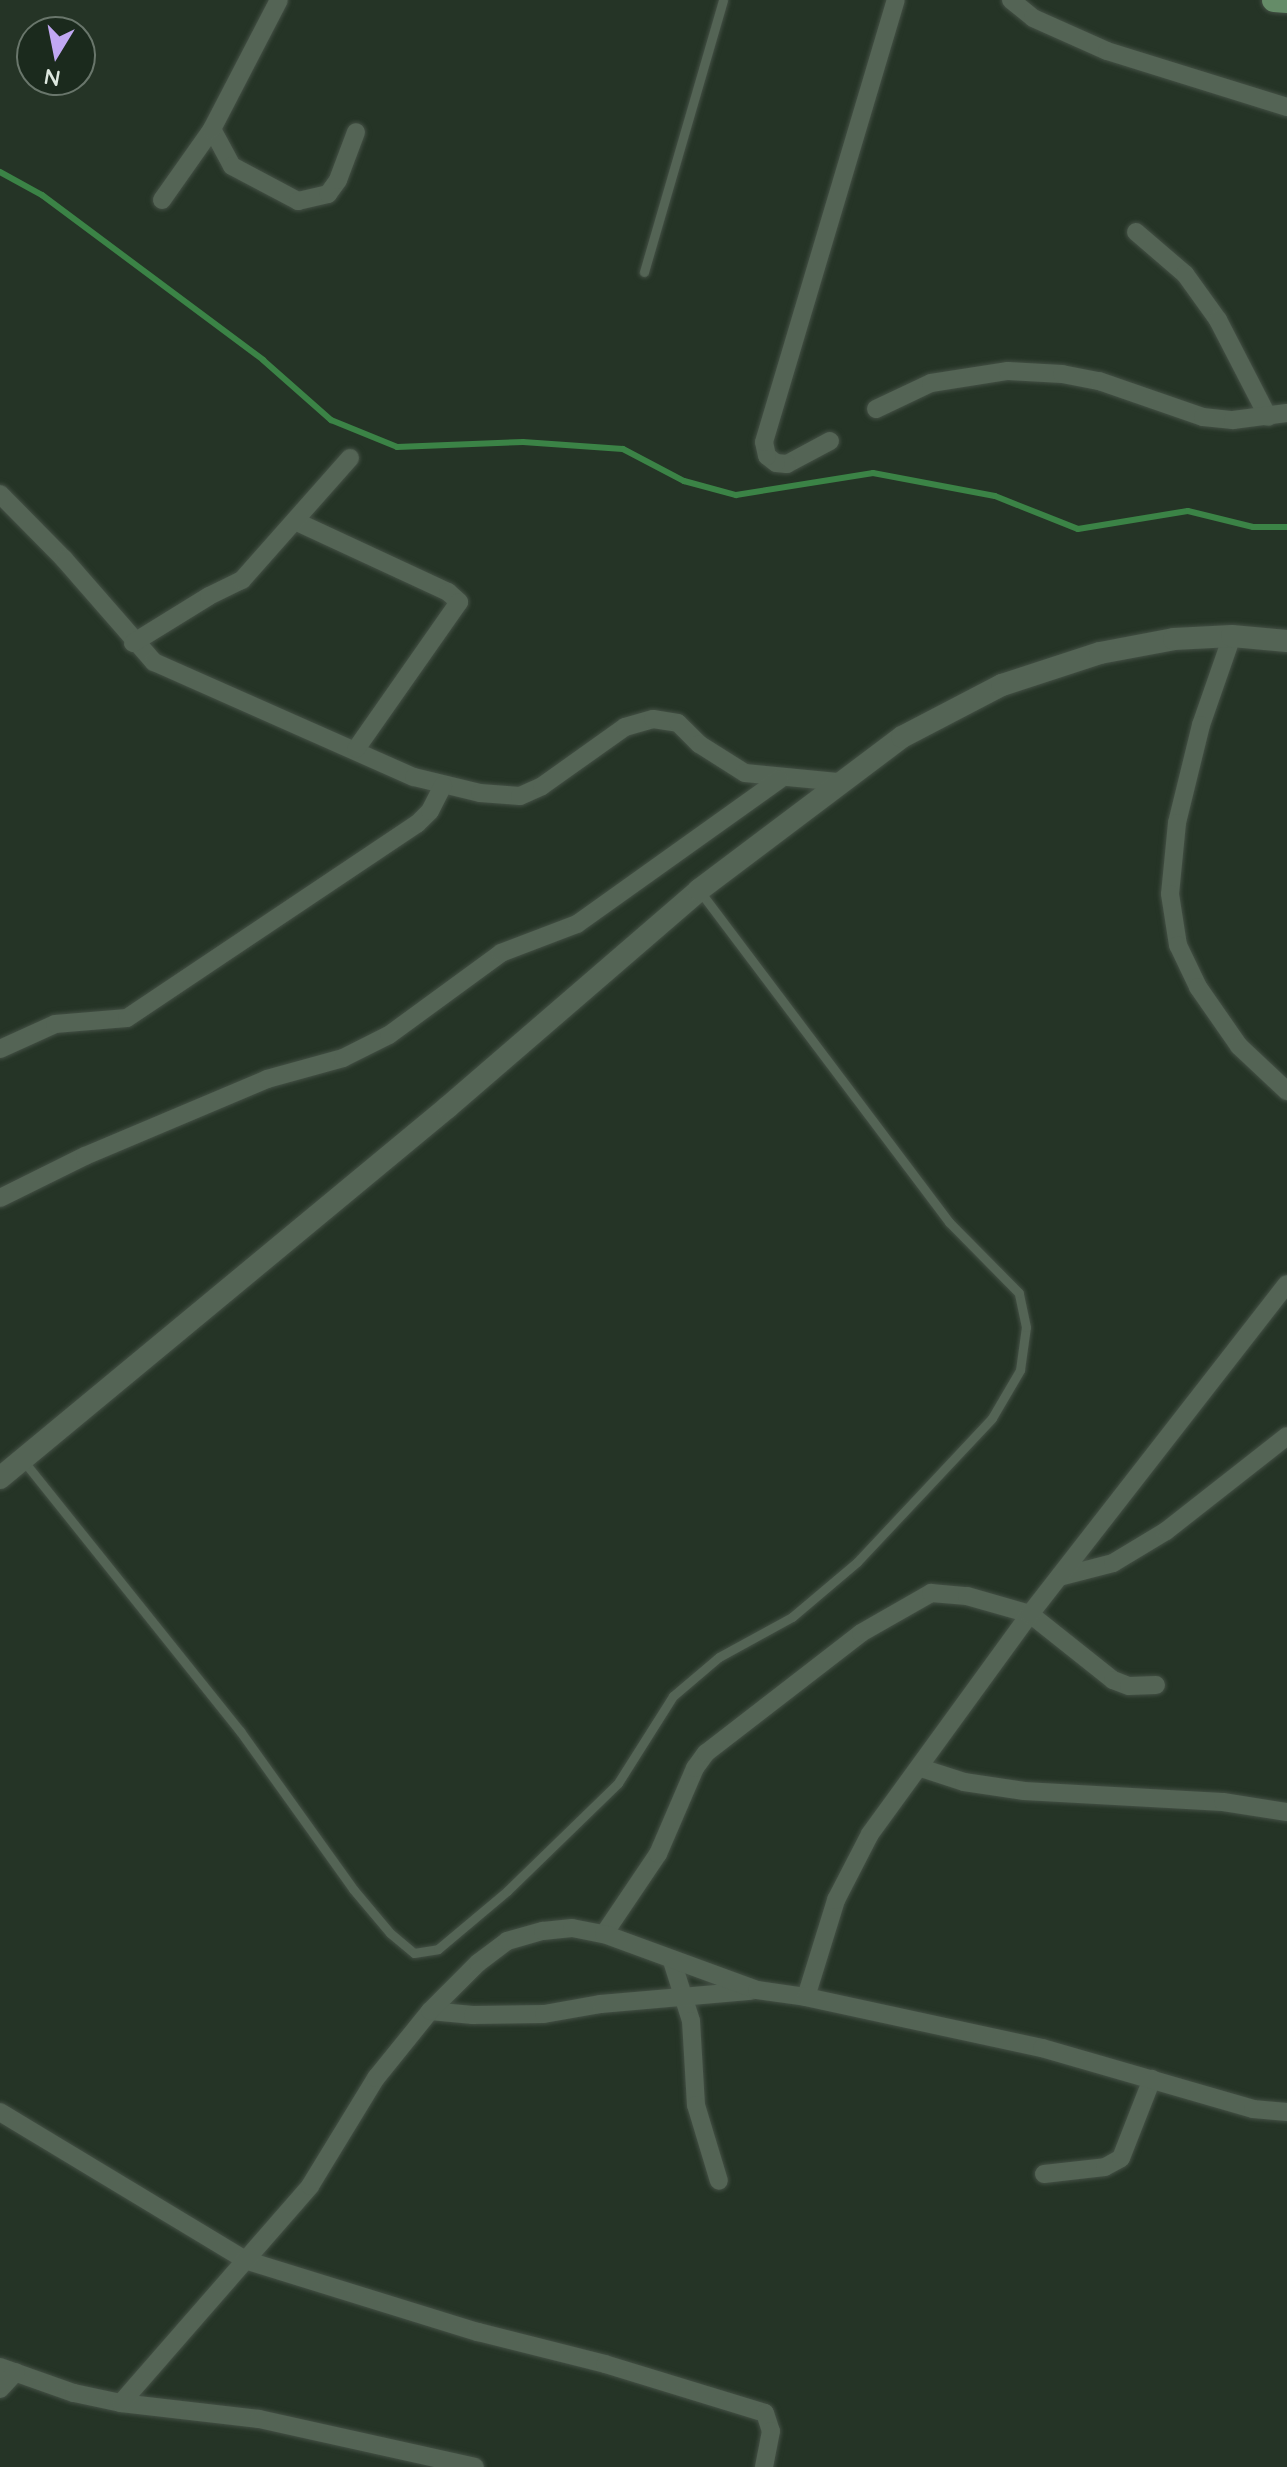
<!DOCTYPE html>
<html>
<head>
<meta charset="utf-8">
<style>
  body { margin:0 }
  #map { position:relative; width:1287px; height:2467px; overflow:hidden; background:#253426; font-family:Quicksand,sans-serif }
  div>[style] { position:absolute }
  .stream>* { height:6px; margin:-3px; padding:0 3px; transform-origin:3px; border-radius:3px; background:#3b8346 }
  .roads { filter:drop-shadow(0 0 2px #445045) drop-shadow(0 0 2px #445045) }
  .service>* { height:9px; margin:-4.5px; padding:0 4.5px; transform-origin:4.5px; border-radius:4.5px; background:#546455 }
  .minor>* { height:18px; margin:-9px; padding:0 9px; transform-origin:9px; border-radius:9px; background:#546455 }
  .tertiary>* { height:22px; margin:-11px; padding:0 11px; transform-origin:11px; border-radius:11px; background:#546455 }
  .primary>* { height:24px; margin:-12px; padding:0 12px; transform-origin:12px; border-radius:12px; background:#658c68 }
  span { translate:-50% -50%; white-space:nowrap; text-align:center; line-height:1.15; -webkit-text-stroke:8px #1b2a1d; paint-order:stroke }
  .north { position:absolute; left:16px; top:16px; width:80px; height:80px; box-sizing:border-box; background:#1b2a1d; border:2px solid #69766b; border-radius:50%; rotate:190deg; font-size:22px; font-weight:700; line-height:32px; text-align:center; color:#dee8df }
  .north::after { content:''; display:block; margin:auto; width:28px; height:36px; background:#c1a8f3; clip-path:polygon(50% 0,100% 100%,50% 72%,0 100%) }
</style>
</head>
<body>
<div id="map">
  <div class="stream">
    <i style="left:0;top:172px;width:48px;rotate:28.7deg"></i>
    <i style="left:42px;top:195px;width:276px;rotate:36.7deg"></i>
    <i style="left:263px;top:360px;width:91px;rotate:41.4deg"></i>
    <i style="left:331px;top:420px;width:71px;rotate:22.2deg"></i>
    <i style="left:397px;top:447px;width:126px;rotate:-2.3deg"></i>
    <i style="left:523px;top:442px;width:100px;rotate:4deg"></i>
    <i style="left:623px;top:449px;width:69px;rotate:27.7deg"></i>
    <i style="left:684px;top:481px;width:54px;rotate:15.1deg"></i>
    <i style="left:736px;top:495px;width:139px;rotate:-9.1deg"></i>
    <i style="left:873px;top:473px;width:124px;rotate:10.7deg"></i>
    <i style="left:995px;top:496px;width:89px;rotate:21.7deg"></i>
    <i style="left:1078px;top:529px;width:111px;rotate:-9.3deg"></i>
    <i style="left:1188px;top:511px;width:67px;rotate:13.8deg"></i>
    <i style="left:1253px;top:527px;width:34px"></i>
  </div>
  <div class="roads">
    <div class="service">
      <i style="left:644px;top:272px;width:283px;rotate:-73.8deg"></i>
      <i style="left:22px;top:1459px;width:349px;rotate:51.3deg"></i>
      <i style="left:240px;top:1731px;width:194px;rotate:54.4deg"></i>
      <i style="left:353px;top:1889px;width:57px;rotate:49.9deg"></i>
      <i style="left:390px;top:1933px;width:31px;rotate:40deg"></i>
      <i style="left:414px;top:1953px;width:24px;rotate:-9deg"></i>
      <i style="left:438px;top:1949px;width:90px;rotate:-40deg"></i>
      <i style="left:507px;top:1891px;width:155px;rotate:-44.2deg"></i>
      <i style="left:618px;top:1783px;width:103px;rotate:-57.7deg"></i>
      <i style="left:673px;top:1696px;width:60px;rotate:-40.3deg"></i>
      <i style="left:719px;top:1657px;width:83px;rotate:-28.7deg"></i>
      <i style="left:792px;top:1617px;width:85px;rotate:-40.2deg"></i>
      <i style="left:857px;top:1562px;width:197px;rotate:-46.8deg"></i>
      <i style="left:992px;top:1418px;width:56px;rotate:-59.7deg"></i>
      <i style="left:1020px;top:1370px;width:43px;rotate:-82.1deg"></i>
      <i style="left:1026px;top:1327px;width:35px;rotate:-102deg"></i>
      <i style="left:1019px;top:1293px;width:100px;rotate:-134.6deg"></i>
      <i style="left:949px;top:1222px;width:413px;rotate:-127deg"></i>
    </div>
    <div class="minor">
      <i style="left:1011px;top:0;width:28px;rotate:39deg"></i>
      <i style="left:1033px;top:18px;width:81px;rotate:24deg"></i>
      <i style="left:1107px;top:51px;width:189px;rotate:17.3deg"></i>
      <i style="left:212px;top:129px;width:42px;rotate:61.6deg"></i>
      <i style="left:232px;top:166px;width:75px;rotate:27.9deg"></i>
      <i style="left:298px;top:201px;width:31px;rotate:-13deg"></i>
      <i style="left:328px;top:194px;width:17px;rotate:-54deg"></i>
      <i style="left:338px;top:180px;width:51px;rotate:-69.4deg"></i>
      <i style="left:162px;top:200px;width:87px;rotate:-54.8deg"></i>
      <i style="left:212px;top:129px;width:145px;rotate:-62.6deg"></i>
      <i style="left:1136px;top:232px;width:65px;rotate:40.6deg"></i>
      <i style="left:1185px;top:274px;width:57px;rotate:54.3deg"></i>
      <i style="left:1218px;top:320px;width:109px;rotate:62.7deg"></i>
      <i style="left:876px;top:409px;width:61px;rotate:-25.3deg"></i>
      <i style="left:931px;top:383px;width:78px;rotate:-8.9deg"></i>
      <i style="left:1008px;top:371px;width:54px;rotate:3.2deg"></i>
      <i style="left:1062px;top:374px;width:38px;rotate:11deg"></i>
      <i style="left:1099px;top:381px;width:110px;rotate:19.1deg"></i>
      <i style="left:1203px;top:417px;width:30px;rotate:6deg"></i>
      <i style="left:1233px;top:420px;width:54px;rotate:-7.4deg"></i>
      <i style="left:830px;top:441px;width:49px;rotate:151.9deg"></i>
      <i style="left:787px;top:464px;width:11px;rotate:-175deg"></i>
      <i style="left:776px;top:463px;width:11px;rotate:-142deg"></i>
      <i style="left:767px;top:456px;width:14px;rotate:-102deg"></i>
      <i style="left:764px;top:442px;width:461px;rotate:-73.4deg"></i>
      <i style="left:0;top:494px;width:91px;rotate:45.4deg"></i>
      <i style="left:64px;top:559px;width:137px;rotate:48.9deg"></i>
      <i style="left:154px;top:662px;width:284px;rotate:23.9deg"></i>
      <i style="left:414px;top:777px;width:68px;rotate:13.6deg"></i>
      <i style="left:480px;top:793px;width:40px;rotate:4.3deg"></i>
      <i style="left:520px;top:796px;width:24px;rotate:-24deg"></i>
      <i style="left:542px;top:786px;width:102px;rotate:-35.4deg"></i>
      <i style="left:625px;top:727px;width:29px;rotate:-16deg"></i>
      <i style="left:653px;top:719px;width:25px;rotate:9deg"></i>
      <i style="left:678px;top:723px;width:30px;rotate:45deg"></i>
      <i style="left:699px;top:744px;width:54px;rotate:32.2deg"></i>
      <i style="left:745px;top:773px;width:93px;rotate:5.5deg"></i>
      <i style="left:295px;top:521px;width:169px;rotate:24.9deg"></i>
      <i style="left:448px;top:592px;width:15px;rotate:42deg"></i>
      <i style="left:459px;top:602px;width:179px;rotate:125deg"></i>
      <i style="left:1232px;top:636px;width:94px;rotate:109.2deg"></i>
      <i style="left:1201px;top:725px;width:101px;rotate:103.8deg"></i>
      <i style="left:1177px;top:823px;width:71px;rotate:95.6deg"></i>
      <i style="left:1170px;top:894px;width:52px;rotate:81.1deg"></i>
      <i style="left:1178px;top:945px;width:47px;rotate:64.5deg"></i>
      <i style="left:1198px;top:987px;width:72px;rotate:55.2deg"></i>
      <i style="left:1239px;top:1046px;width:66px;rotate:43.2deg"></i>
      <i style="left:133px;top:643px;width:89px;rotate:-31.7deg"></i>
      <i style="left:209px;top:596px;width:37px;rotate:-26deg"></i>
      <i style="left:242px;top:580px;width:163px;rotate:-48.5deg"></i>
      <i style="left:0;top:1049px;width:60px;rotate:-24.4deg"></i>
      <i style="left:55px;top:1024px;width:72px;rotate:-4.8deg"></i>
      <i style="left:127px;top:1018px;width:349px;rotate:-33.8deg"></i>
      <i style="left:417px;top:824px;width:18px;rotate:-45deg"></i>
      <i style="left:430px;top:811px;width:29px;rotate:-63deg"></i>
      <i style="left:0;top:1198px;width:95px;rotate:-26.3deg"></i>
      <i style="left:85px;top:1156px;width:198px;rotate:-22.9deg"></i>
      <i style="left:267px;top:1079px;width:79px;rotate:-15.4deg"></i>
      <i style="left:343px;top:1058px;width:51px;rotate:-26.6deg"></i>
      <i style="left:389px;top:1035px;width:139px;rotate:-36.2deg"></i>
      <i style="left:501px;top:953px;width:81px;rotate:-20.9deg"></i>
      <i style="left:577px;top:924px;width:249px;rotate:-35.5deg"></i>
      <i style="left:1059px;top:1577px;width:56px;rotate:-14.5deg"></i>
      <i style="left:1113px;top:1563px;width:62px;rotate:-31.1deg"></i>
      <i style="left:1166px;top:1531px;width:154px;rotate:-38.1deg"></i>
      <i style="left:921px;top:1768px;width:45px;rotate:18deg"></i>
      <i style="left:964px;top:1782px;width:61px;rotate:8.5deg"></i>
      <i style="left:1024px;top:1791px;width:199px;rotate:3.2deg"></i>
      <i style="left:1223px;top:1802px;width:65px;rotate:8.9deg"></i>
      <i style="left:604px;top:1934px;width:97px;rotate:-56deg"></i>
      <i style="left:658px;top:1854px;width:94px;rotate:-66.7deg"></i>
      <i style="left:695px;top:1768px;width:19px;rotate:-54deg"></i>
      <i style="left:706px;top:1753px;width:196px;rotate:-37.7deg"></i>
      <i style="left:861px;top:1633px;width:81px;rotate:-29.7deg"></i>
      <i style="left:931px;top:1593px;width:36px;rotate:5deg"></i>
      <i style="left:967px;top:1596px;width:66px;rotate:15.9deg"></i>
      <i style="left:1030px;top:1614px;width:106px;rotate:38.5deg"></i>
      <i style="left:1113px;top:1680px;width:17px;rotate:21deg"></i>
      <i style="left:1129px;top:1686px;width:27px;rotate:-2deg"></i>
      <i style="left:672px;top:1961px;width:63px;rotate:72.4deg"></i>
      <i style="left:691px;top:2021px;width:84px;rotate:86.6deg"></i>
      <i style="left:696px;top:2105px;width:79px;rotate:73.2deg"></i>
      <i style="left:806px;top:1997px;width:102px;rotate:-72.8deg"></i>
      <i style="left:836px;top:1900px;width:74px;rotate:-62.7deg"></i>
      <i style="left:870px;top:1834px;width:272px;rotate:-54deg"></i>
      <i style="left:1030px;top:1614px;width:418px;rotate:-52.1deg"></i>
      <i style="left:430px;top:2011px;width:43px;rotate:5.3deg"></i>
      <i style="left:473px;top:2015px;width:71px;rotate:-0.8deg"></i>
      <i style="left:544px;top:2014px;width:58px;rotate:-10deg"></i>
      <i style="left:601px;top:2004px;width:150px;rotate:-5deg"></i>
      <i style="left:0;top:2112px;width:286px;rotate:31.1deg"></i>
      <i style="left:245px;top:2260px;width:244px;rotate:17.2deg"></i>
      <i style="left:478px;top:2332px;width:131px;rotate:14.1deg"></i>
      <i style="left:605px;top:2364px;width:167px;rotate:17deg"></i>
      <i style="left:765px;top:2413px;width:19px;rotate:72deg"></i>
      <i style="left:771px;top:2431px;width:37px;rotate:101deg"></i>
      <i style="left:1044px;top:2174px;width:61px;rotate:-6.5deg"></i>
      <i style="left:1105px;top:2167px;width:18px;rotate:-29deg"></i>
      <i style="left:1121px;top:2158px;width:85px;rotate:-68.6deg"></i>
      <i style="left:0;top:2367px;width:78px;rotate:19.4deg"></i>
      <i style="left:74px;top:2393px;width:48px;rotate:12deg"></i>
      <i style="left:121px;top:2403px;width:139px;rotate:6.6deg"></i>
      <i style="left:259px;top:2419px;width:221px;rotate:12.5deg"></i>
      <i style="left:0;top:2389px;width:23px;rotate:-47deg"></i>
      <i style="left:121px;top:2403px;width:288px;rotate:-48.9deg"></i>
      <i style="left:310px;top:2186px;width:127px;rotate:-58.6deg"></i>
      <i style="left:376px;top:2078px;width:86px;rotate:-51.1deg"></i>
      <i style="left:430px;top:2011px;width:68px;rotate:-45deg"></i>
      <i style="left:478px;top:1963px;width:36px;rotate:-37deg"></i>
      <i style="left:507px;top:1941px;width:37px;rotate:-16deg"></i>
      <i style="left:543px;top:1931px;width:29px;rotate:-6deg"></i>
      <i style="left:572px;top:1928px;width:33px;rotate:11deg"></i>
      <i style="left:604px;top:1934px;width:163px;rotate:20.1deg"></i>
      <i style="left:757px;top:1990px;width:49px;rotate:8.1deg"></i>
      <i style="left:806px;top:1997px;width:241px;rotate:12.2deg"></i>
      <i style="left:1042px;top:2048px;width:220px;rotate:16.1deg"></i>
      <i style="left:1253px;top:2109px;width:34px;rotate:5deg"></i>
    </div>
    <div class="tertiary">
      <i style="left:0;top:1478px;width:582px;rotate:-39.63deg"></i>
      <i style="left:448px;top:1107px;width:332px;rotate:-40.8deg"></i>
      <i style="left:699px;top:890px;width:254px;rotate:-37deg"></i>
      <i style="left:902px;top:737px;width:113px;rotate:-27.5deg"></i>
      <i style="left:1002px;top:685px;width:103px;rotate:-18.1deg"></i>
      <i style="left:1100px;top:653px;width:75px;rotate:-10.7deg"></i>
      <i style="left:1174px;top:639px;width:58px;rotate:-3deg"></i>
      <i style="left:1232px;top:636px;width:55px;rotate:5.2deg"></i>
    </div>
    <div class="primary">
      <i style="left:1274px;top:0;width:13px;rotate:4deg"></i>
    </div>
  </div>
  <div class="north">N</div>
</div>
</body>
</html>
